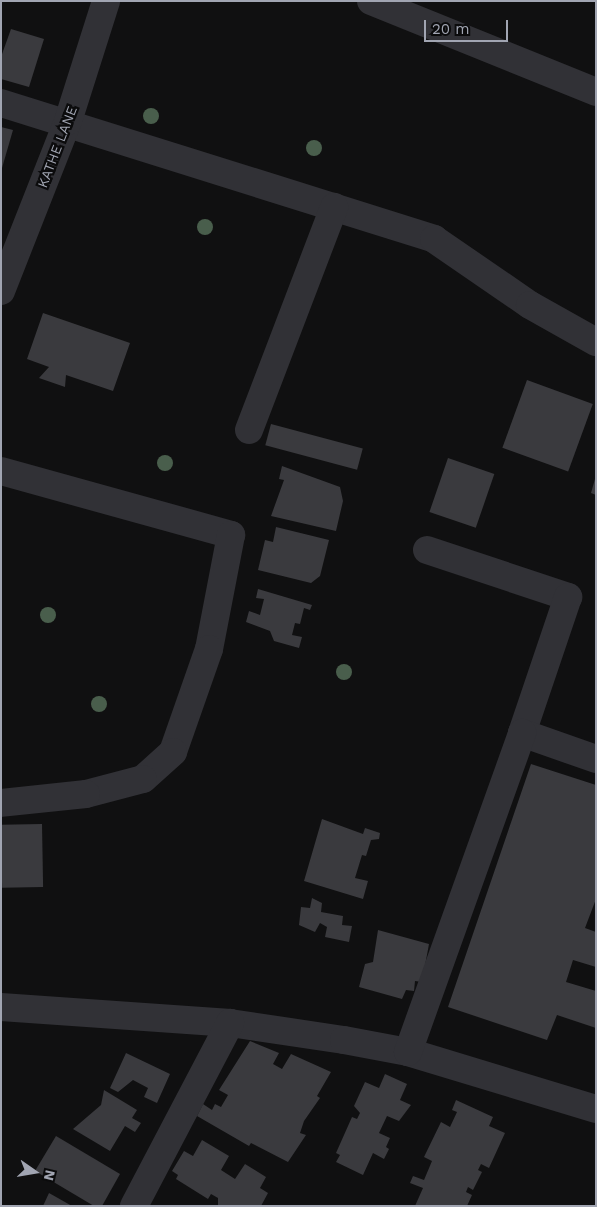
<!DOCTYPE html>
<html>
<head>
<meta charset="utf-8">
<style>
  body { margin:0 }
  #map { position:relative; width:597px; height:1207px; overflow:hidden; background:#101011; font-family:"Work Sans",sans-serif }
  div>[style] { position:absolute }
  .building>* { inset:0; background:#3a3a3e; transform-origin:0 0 }
  .minor>* { height:28px; margin:-14px; padding:0 14px; transform-origin:14px; border-radius:14px; background:#313136 }
  .trees>* { width:16px; height:16px; margin:-8px; border-radius:50%; background:#495e4c }
  span { translate:-50% -50%; white-space:nowrap; text-align:center; line-height:1.15; -webkit-text-stroke:4.5px #0b0b0c; paint-order:stroke }
  .street-label { font-size:14px; color:#a1a5b2 }
  .frame { position:absolute; inset:0; border:2px solid #a1a5b2; pointer-events:none }
  .north { position:absolute; left:10px; top:1147px; width:50px; height:50px; -webkit-text-stroke:4px #0b0b0c; paint-order:stroke; rotate:103deg; font-size:14px; font-weight:700; line-height:20px; text-align:center; color:#a1a5b2 }
  .north::after { content:''; display:block; margin:auto; width:18px; height:22px; background:#a1a5b2; clip-path:polygon(50% 0,100% 100%,50% 72%,0 100%) }
  .scale { position:absolute; left:424px; top:20px; width:84px; height:22px; box-sizing:border-box; border:2px solid #a1a5b2; border-top:0; padding-left:6px; font-size:15px; line-height:18px; white-space:nowrap; color:#a1a5b2; -webkit-text-stroke:4px #0b0b0c; paint-order:stroke }
</style>
</head>
<body>
<div id="map">
  <div class="building">
    <i style="clip-path:polygon(11px 29px,44px 39px,29px 87px,1px 79px,1px 57px)"></i>
    <i style="clip-path:polygon(1px 127px,13px 130px,2px 168px,1px 168px)"></i>
    <i style="clip-path:polygon(43px 313px,130px 343px,113px 391px,66px 375px,65px 387px,39px 378px,49px 367px,27px 359px)"></i>
    <i style="left:527px;top:380px;width:70px;height:72px;rotate:20deg"></i>
    <i style="left:271px;top:424px;width:95px;height:22px;rotate:15deg"></i>
    <i style="left:448px;top:458px;width:49px;height:57px;rotate:19deg"></i>
    <i style="clip-path:polygon(282px 466px,340px 487px,343px 501px,336px 531px,271px 516px,284px 480px,279px 479px)"></i>
    <i style="clip-path:polygon(595px 479px,596px 479px,596px 495px,591px 493px)"></i>
    <i style="clip-path:polygon(276px 527px,329px 540px,320px 576px,311px 583px,258px 570px,265px 540px,273px 542px)"></i>
    <i style="clip-path:polygon(258px 589px,312px 605px,310px 610px,304px 608px,300px 624px,295px 623px,292px 635px,302px 637px,299px 648px,274px 641px,270px 631px,246px 622px,249px 611px,260px 615px,264px 599px,256px 598px)"></i>
    <i style="clip-path:polygon(531px 764px,596px 785px,596px 899px,585px 928px,596px 932px,596px 967px,573px 960px,566px 982px,596px 991px,596px 1028px,557px 1015px,547px 1040px,448px 1007px)"></i>
    <i style="clip-path:polygon(322px 819px,363px 834px,365px 828px,380px 833px,379px 839px,371px 840px,366px 856px,362px 855px,355px 878px,368px 881px,363px 899px,304px 881px)"></i>
    <i style="left:42px;top:824px;width:63px;height:41px;rotate:89deg"></i>
    <i style="clip-path:polygon(312px 898px,322px 903px,321px 912px,343px 916px,342px 925px,352px 926px,349px 942px,325px 937px,327px 927px,320px 923px,315px 932px,299px 925px,301px 907px,310px 908px)"></i>
    <i style="clip-path:polygon(378px 930px,429px 944px,422px 982px,415px 981px,414px 991px,406px 990px,402px 999px,359px 987px,365px 964px,373px 962px)"></i>
    <i style="clip-path:polygon(250px 1041px,279px 1053px,273px 1064px,282px 1069px,291px 1054px,331px 1072px,317px 1096px,320px 1098px,304px 1121px,300px 1133px,306px 1135px,288px 1162px,251px 1143px,249px 1146px,197px 1116px,203px 1104px,212px 1110px,215px 1104px,221px 1107px,228px 1095px,219px 1090px)"></i>
    <i style="clip-path:polygon(126px 1053px,170px 1074px,157px 1103px,144px 1097px,148px 1088px,133px 1080px,118px 1092px,110px 1088px)"></i>
    <i style="clip-path:polygon(385px 1074px,407px 1084px,400px 1100px,411px 1105px,399px 1121px,387px 1116px,379px 1133px,390px 1138px,386px 1147px,389px 1149px,384px 1159px,373px 1153px,363px 1175px,336px 1162px,340px 1155px,336px 1153px,352px 1117px,357px 1119px,360px 1113px,354px 1106px,365px 1082px,379px 1088px)"></i>
    <i style="clip-path:polygon(104px 1090px,137px 1110px,132px 1118px,141px 1123px,135px 1132px,125px 1126px,110px 1151px,73px 1129px,101px 1105px)"></i>
    <i style="clip-path:polygon(456px 1100px,493px 1117px,489px 1126px,505px 1133px,489px 1168px,481px 1164px,478px 1170px,482px 1172px,473px 1190px,468px 1187px,466px 1192px,472px 1195px,467px 1206px,415px 1206px,423px 1188px,410px 1183px,413px 1176px,424px 1180px,432px 1161px,424px 1157px,441px 1122px,450px 1127px,457px 1112px,452px 1110px)"></i>
    <i style="clip-path:polygon(56px 1136px,120px 1174px,102px 1206px,94px 1206px,35px 1171px)"></i>
    <i style="clip-path:polygon(202px 1140px,229px 1156px,221px 1170px,235px 1179px,245px 1164px,266px 1177px,260px 1188px,268px 1193px,261px 1206px,218px 1206px,218px 1198px,211px 1194px,208px 1199px,176px 1179px,178px 1175px,172px 1171px,184px 1151px,193px 1156px)"></i>
    <i style="clip-path:polygon(49px 1193px,72px 1206px,43px 1206px)"></i>
  </div>
  <div class="minor">
    <i style="left:371px;top:1px;width:243px;rotate:22deg"></i>
    <i style="left:1px;top:103px;width:454px;rotate:17.4deg"></i>
    <i style="left:434px;top:239px;width:116px;rotate:34.5deg"></i>
    <i style="left:530px;top:305px;width:76px;rotate:29.3deg"></i>
    <i style="left:1px;top:291px;width:183px;rotate:-68.5deg"></i>
    <i style="left:68px;top:121px;width:126px;rotate:-72.4deg"></i>
    <i style="left:249px;top:430px;width:239px;rotate:-69.1deg"></i>
    <i style="left:1px;top:471px;width:239px;rotate:15.5deg"></i>
    <i style="left:231px;top:535px;width:116px;rotate:100.9deg"></i>
    <i style="left:209px;top:649px;width:109px;rotate:109.3deg"></i>
    <i style="left:173px;top:752px;width:40px;rotate:138deg"></i>
    <i style="left:143px;top:779px;width:59px;rotate:165.3deg"></i>
    <i style="left:86px;top:794px;width:85px;rotate:174deg"></i>
    <i style="left:427px;top:550px;width:149px;rotate:18.4deg"></i>
    <i style="left:568px;top:597px;width:144px;rotate:108.7deg"></i>
    <i style="left:522px;top:733px;width:78px;rotate:19.4deg"></i>
    <i style="left:1px;top:1007px;width:230px;rotate:4deg"></i>
    <i style="left:230px;top:1023px;width:115px;rotate:8.5deg"></i>
    <i style="left:344px;top:1040px;width:65px;rotate:10.6deg"></i>
    <i style="left:408px;top:1052px;width:196px;rotate:16.9deg"></i>
    <i style="left:408px;top:1052px;width:339px;rotate:-70.3deg"></i>
    <i style="left:134px;top:1206px;width:207px;rotate:-62.3deg"></i>
  </div>
  <div class="trees">
    <i style="left:151px;top:116px"></i>
    <i style="left:314px;top:148px"></i>
    <i style="left:205px;top:227px"></i>
    <i style="left:165px;top:463px"></i>
    <i style="left:48px;top:615px"></i>
    <i style="left:344px;top:672px"></i>
    <i style="left:99px;top:704px"></i>
  </div>
  <div class="street-label">
    <span style="left:57px;top:147px;rotate:-69deg">KATHE LANE</span>
  </div>
  <div class="frame"></div>
  <div class="north">N</div>
  <div class="scale">20 m</div>
</div>
</body>
</html>
